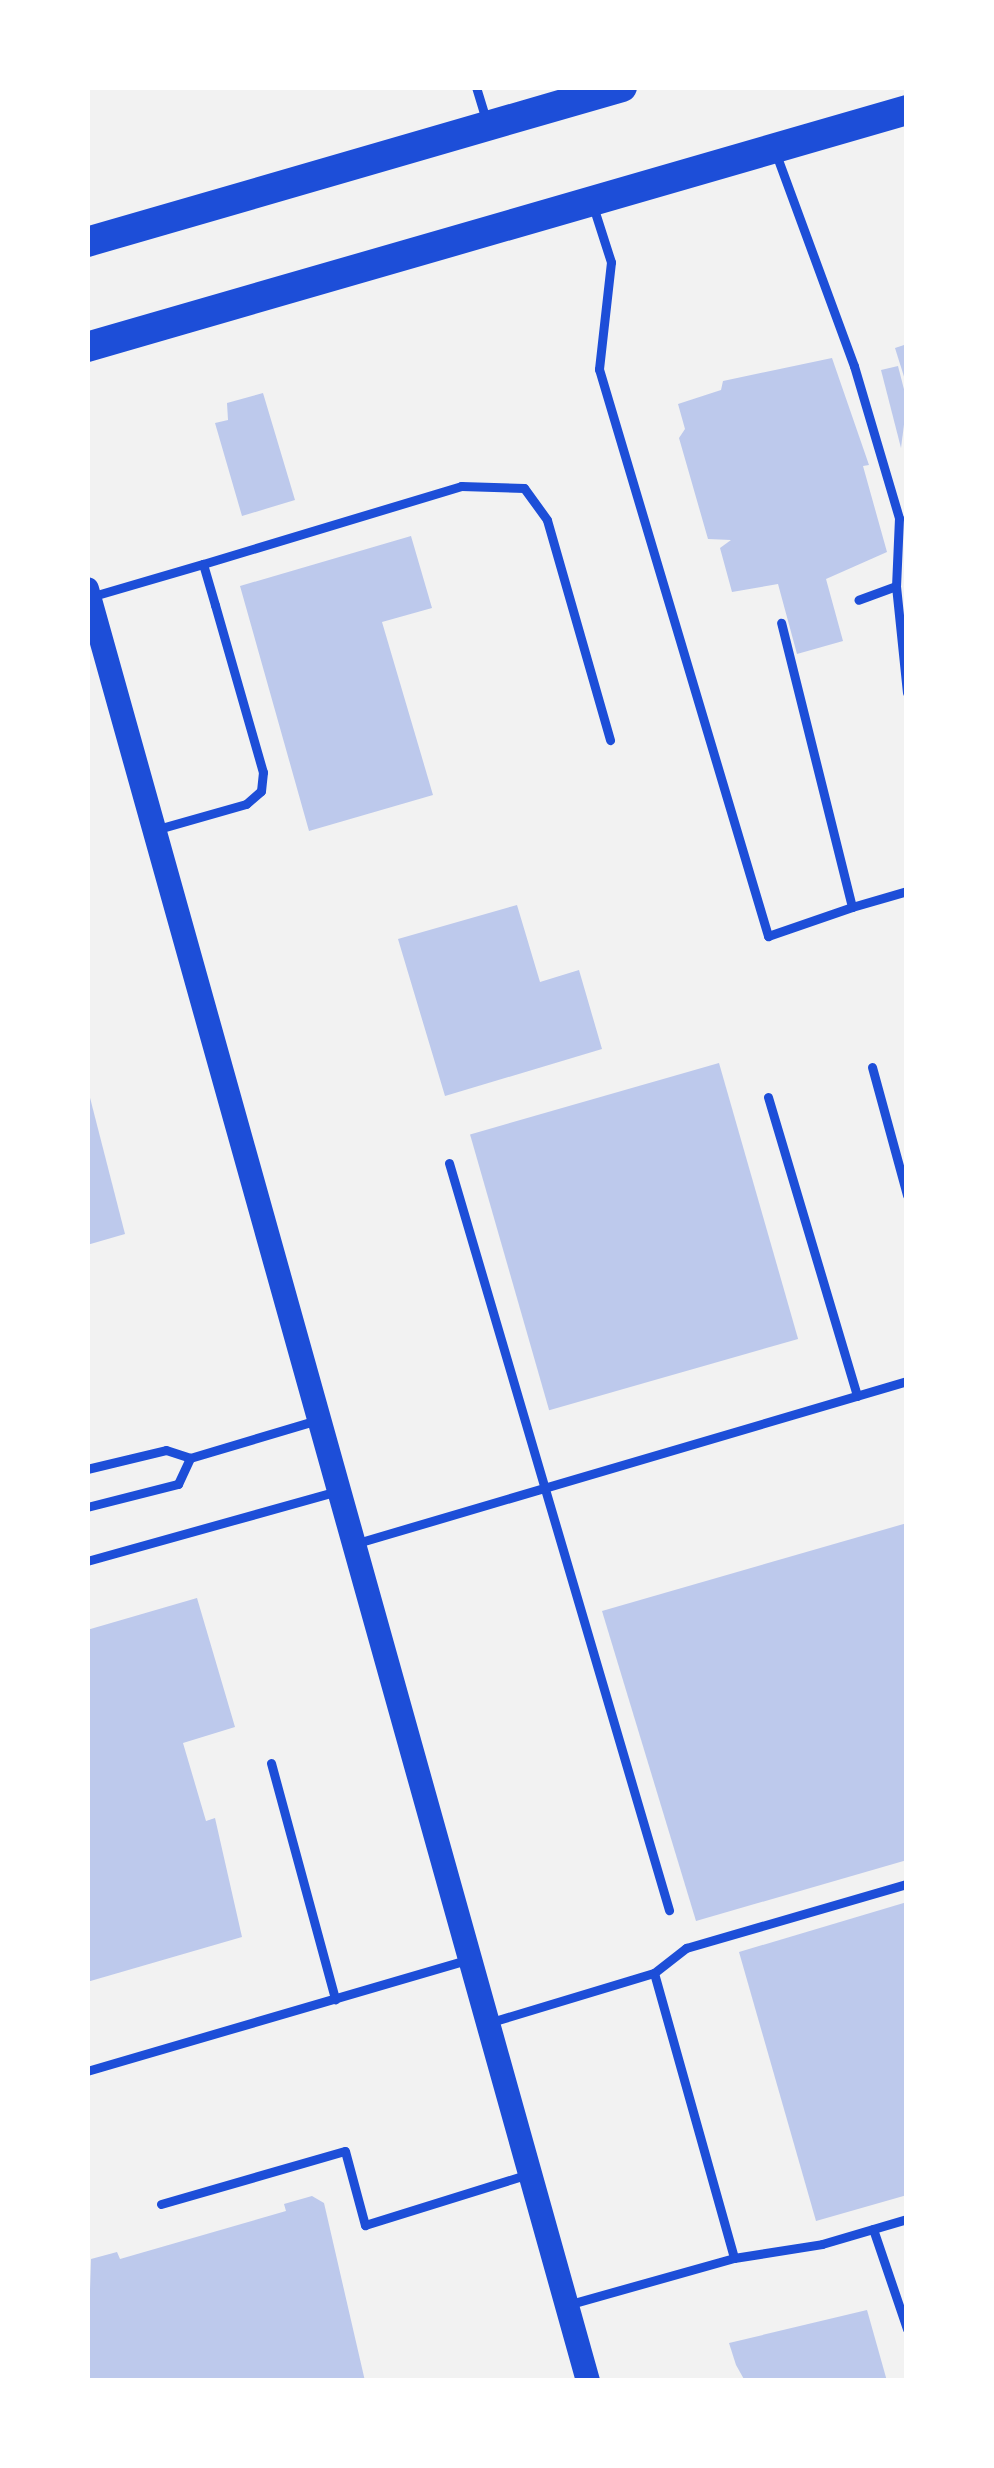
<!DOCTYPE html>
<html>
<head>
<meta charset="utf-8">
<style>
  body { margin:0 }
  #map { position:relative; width:994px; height:2468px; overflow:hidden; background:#f2f2f2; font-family:"Alegreya Sans",sans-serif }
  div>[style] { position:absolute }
  .building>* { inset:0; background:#bdc9ec; transform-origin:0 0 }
  .service>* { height:9px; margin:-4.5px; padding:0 4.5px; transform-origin:4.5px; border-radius:4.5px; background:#1d4ed8 }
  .secondary>* { height:24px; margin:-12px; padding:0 12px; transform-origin:12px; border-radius:12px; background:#1d4ed8 }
  .primary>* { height:30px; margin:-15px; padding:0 15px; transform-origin:15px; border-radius:15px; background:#1d4ed8 }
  span { translate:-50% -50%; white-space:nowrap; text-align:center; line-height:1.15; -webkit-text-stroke:10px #fff; paint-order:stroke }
  .frame { position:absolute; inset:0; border:90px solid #fff; pointer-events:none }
</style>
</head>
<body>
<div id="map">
  <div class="building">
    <i style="clip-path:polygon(907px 344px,907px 382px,906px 383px,895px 348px)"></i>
    <i style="clip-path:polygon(832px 358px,869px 465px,863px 466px,887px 552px,826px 579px,843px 641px,797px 654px,778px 584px,732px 592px,720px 548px,731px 540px,708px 539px,679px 438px,685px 429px,678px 404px,721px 390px,723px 381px)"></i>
    <i style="clip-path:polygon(898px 366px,907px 401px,901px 448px,881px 370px)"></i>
    <i style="clip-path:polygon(263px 393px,295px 500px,242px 516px,215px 423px,228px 420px,227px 403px)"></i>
    <i style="clip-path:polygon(411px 536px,432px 608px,382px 622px,433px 795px,309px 831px,240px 586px)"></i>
    <i style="clip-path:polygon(517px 905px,540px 982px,579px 970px,602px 1049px,445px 1096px,398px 939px)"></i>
    <i style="left:719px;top:1063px;width:287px;height:259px;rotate:74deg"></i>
    <i style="clip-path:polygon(87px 1086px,125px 1234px,87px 1245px)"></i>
    <i style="clip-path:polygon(907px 1523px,907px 1860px,696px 1921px,602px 1611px)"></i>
    <i style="clip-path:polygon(197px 1598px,235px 1727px,183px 1743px,206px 1821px,215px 1818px,242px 1937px,87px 1982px,87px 1630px)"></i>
    <i style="clip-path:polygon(907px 1902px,907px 2195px,816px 2221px,739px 1952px)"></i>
    <i style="clip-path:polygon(312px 2196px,324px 2203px,365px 2381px,87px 2381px,91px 2259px,117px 2252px,120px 2259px,286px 2211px,284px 2204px)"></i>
    <i style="clip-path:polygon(867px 2310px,887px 2381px,745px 2381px,736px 2365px,729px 2343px)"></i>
  </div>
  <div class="service">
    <i style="left:476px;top:87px;width:37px;rotate:73deg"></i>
    <i style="left:776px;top:154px;width:226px;rotate:69.8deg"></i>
    <i style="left:854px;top:366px;width:159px;rotate:73.5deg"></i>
    <i style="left:899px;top:518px;width:68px;rotate:92.5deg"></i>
    <i style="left:896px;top:586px;width:40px;rotate:159.8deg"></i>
    <i style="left:593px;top:206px;width:59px;rotate:72.2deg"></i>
    <i style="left:611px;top:262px;width:108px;rotate:96.4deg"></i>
    <i style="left:599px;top:369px;width:592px;rotate:73.4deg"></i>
    <i style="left:768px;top:936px;width:89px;rotate:-19deg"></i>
    <i style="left:852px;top:907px;width:293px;rotate:-104deg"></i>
    <i style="left:203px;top:564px;width:270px;rotate:-16.8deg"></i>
    <i style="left:461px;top:486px;width:63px;rotate:1.8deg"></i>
    <i style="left:524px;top:488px;width:39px;rotate:54deg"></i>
    <i style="left:547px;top:520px;width:229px;rotate:74deg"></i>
    <i style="left:896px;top:586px;width:107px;rotate:84.1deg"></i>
    <i style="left:90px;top:597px;width:118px;rotate:-16.3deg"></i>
    <i style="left:203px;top:564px;width:43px;rotate:73.7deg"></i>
    <i style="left:215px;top:605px;width:174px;rotate:74deg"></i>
    <i style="left:263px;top:772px;width:19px;rotate:96deg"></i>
    <i style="left:261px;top:791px;width:20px;rotate:139deg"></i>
    <i style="left:246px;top:804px;width:91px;rotate:164.1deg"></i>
    <i style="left:852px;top:907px;width:57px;rotate:-16.2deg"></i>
    <i style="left:872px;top:1067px;width:133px;rotate:74.7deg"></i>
    <i style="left:768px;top:1097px;width:312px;rotate:73.4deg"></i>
    <i style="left:449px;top:1163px;width:779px;rotate:73.59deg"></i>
    <i style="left:87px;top:1469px;width:81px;rotate:-13.5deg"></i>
    <i style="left:166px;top:1450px;width:25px;rotate:18deg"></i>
    <i style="left:190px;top:1458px;width:129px;rotate:-16.6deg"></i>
    <i style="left:87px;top:1507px;width:94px;rotate:-14.2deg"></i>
    <i style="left:178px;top:1484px;width:29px;rotate:-65deg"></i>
    <i style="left:354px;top:1544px;width:577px;rotate:-16.42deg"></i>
    <i style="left:87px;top:1561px;width:256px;rotate:-15.6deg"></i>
    <i style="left:271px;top:1763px;width:245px;rotate:74.8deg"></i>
    <i style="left:654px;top:1973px;width:41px;rotate:-38deg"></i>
    <i style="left:686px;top:1948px;width:230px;rotate:-16.2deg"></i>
    <i style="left:488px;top:2023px;width:173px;rotate:-16.8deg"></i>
    <i style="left:654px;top:1973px;width:296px;rotate:74.3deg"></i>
    <i style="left:734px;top:2258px;width:173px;rotate:164.3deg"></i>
    <i style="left:87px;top:2071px;width:395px;rotate:-16.3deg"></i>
    <i style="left:161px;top:2204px;width:191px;rotate:-16.1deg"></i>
    <i style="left:345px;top:2151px;width:77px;rotate:74.9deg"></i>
    <i style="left:365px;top:2225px;width:169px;rotate:-17.3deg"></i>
    <i style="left:873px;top:2229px;width:106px;rotate:71.2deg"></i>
    <i style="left:734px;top:2258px;width:89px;rotate:-9deg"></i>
    <i style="left:822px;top:2244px;width:89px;rotate:-16.4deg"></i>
  </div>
  <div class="secondary">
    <i style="left:87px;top:589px;width:1861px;rotate:74.38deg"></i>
  </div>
  <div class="primary">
    <i style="left:87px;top:242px;width:557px;rotate:-16.16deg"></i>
    <i style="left:87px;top:347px;width:854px;rotate:-16.12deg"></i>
  </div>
  <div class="frame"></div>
</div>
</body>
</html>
